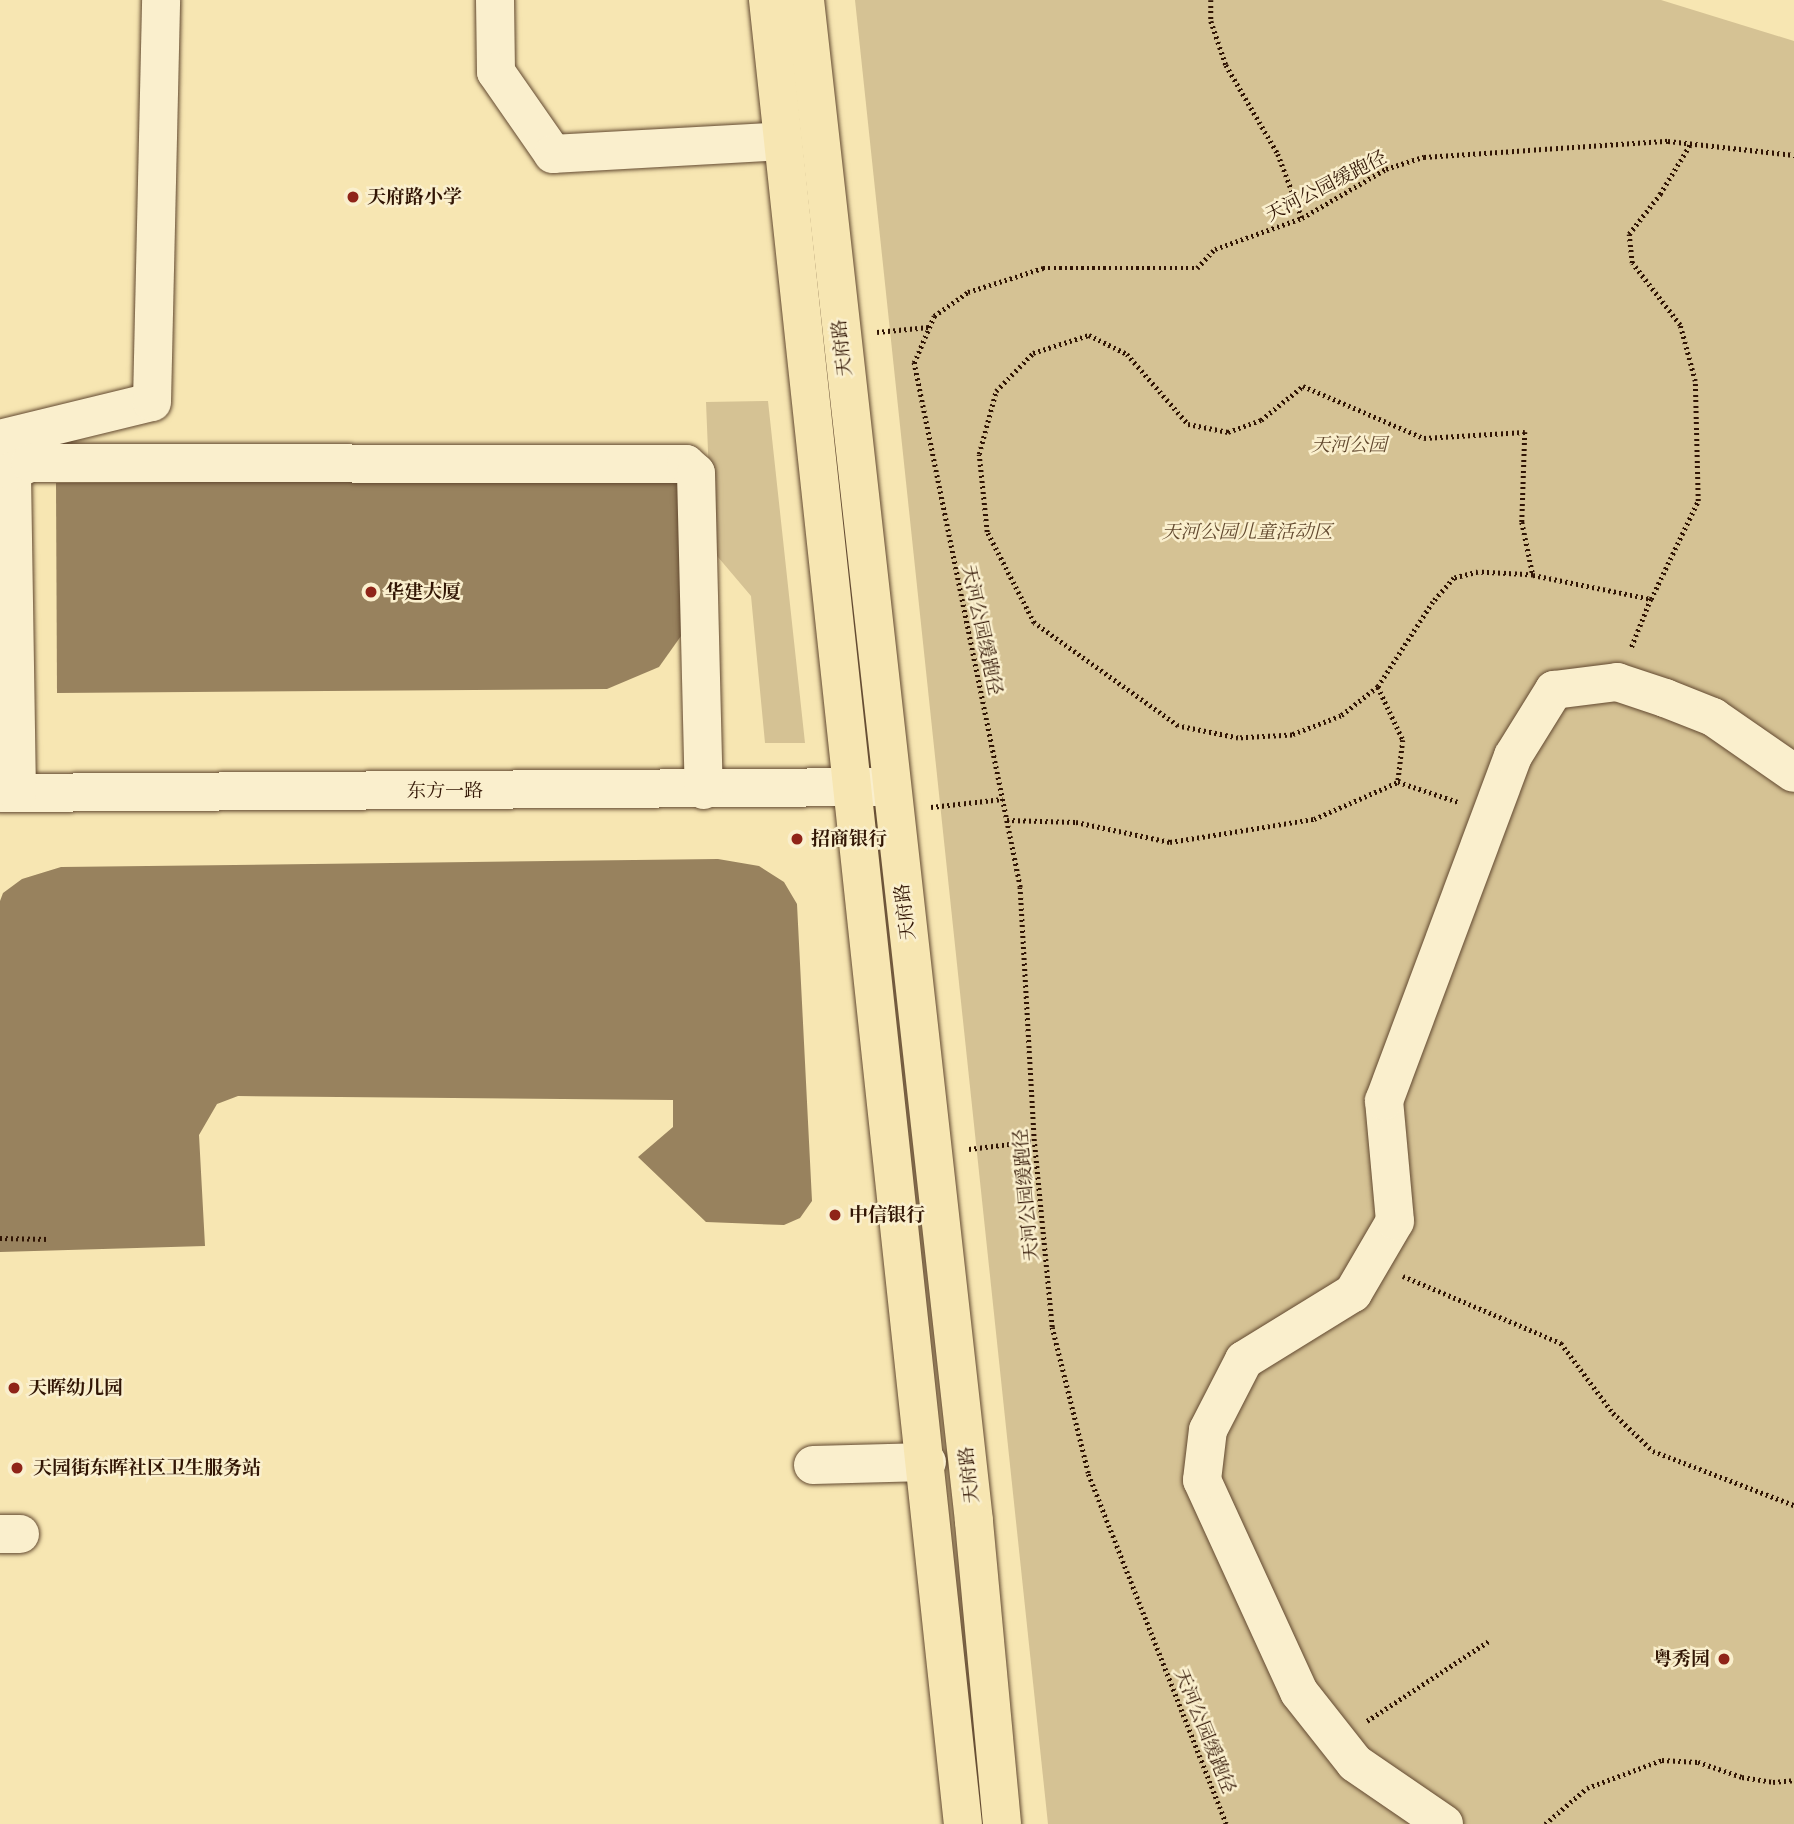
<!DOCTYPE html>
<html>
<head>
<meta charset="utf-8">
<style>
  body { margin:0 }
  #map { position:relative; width:1794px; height:1824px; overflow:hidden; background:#f7e6b2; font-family:"IM FELL Great Primer","Noto Serif SC",serif }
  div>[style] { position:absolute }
  .green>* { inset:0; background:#d5c294 }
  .building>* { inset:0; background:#98825e }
  .path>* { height:4.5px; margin-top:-2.25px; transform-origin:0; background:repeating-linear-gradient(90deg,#311504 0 2px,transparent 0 5.5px) }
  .roads { filter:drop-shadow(0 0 2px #624930) drop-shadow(0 0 2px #624930) }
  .minor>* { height:38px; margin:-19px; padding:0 19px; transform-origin:19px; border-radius:19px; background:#faefcd }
  .major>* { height:38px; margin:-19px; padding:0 19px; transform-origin:19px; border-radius:19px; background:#f7e6b2 }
  .dots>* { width:19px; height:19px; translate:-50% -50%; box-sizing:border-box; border:4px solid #faefcd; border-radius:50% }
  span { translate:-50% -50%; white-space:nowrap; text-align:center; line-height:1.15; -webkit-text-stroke:5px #faefcd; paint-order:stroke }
  .street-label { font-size:19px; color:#311504 }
  .poi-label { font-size:19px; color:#311504; font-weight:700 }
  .left { translate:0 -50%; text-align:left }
  .right { translate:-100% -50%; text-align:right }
  .park-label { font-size:19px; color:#62492f; font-style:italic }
</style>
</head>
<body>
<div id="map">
  <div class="green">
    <i style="clip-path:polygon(855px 0,1661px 0,1794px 41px,1794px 1824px,1048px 1824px)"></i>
    <i style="clip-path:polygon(768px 401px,805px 743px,765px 743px,751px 596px,712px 550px,706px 402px)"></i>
  </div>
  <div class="building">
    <i style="clip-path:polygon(685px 478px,686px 629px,659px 667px,607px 689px,57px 693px,56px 483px)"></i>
    <i style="clip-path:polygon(718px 859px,759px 866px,784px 882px,797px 904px,812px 1201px,800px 1218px,784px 1225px,706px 1222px,638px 1157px,673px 1127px,673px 1100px,238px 1096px,217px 1104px,199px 1135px,205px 1246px,0 1252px,0 901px,3px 893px,22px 879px,61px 867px)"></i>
  </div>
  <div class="path">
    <i style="left:1211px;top:0;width:21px;rotate:90deg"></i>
    <i style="left:1211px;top:21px;width:46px;rotate:71.2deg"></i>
    <i style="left:1226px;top:65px;width:103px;rotate:59.7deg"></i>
    <i style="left:1278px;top:154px;width:68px;rotate:69.4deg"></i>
    <i style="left:877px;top:332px;width:52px;rotate:-5.5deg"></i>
    <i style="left:1089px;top:335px;width:42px;rotate:26.6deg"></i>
    <i style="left:1127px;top:354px;width:93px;rotate:48.9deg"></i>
    <i style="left:1188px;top:424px;width:41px;rotate:11.3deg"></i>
    <i style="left:1228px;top:432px;width:35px;rotate:-20deg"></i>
    <i style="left:1261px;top:420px;width:54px;rotate:-39deg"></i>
    <i style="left:1303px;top:386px;width:132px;rotate:23.3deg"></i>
    <i style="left:1424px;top:438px;width:101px;rotate:-3.4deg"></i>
    <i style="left:1525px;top:432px;width:90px;rotate:91.9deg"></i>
    <i style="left:1522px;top:522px;width:54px;rotate:78.3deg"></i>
    <i style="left:1533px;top:575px;width:55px;rotate:-176.9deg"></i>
    <i style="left:1478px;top:572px;width:25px;rotate:166deg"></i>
    <i style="left:1454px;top:578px;width:32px;rotate:131deg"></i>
    <i style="left:1433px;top:602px;width:101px;rotate:122.9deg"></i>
    <i style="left:1378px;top:687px;width:47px;rotate:141.9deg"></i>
    <i style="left:1341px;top:716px;width:53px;rotate:158.8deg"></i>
    <i style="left:1292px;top:735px;width:54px;rotate:176.8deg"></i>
    <i style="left:1238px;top:738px;width:61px;rotate:-168.7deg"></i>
    <i style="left:1178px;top:726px;width:177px;rotate:-144.4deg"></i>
    <i style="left:1034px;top:623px;width:102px;rotate:-117.3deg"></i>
    <i style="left:987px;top:532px;width:78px;rotate:-95.9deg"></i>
    <i style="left:979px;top:454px;width:65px;rotate:-74.9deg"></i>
    <i style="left:996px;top:391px;width:53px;rotate:-45.8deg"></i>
    <i style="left:1033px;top:353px;width:59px;rotate:-17.8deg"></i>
    <i style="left:1533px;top:575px;width:120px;rotate:11.5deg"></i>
    <i style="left:1651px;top:599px;width:54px;rotate:111.8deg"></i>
    <i style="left:1651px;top:599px;width:109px;rotate:-64.4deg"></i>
    <i style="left:1698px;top:501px;width:120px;rotate:-91.4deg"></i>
    <i style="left:1695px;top:381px;width:58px;rotate:-105deg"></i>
    <i style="left:1680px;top:325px;width:78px;rotate:-127.7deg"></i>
    <i style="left:1632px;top:263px;width:29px;rotate:-96deg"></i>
    <i style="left:1629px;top:234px;width:51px;rotate:-52.2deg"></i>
    <i style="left:1660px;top:194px;width:60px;rotate:-58.7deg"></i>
    <i style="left:1378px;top:687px;width:59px;rotate:64.7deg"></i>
    <i style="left:1403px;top:740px;width:42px;rotate:96.8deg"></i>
    <i style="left:1398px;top:782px;width:63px;rotate:18.4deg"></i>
    <i style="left:931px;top:807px;width:72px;rotate:-6.3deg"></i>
    <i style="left:1007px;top:820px;width:69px;rotate:1.7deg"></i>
    <i style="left:1076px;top:822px;width:96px;rotate:12deg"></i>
    <i style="left:1170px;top:842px;width:146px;rotate:-9.1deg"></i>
    <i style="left:1314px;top:819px;width:92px;rotate:-23.8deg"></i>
    <i style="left:969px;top:1149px;width:65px;rotate:-7deg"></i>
    <i style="left:0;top:1238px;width:49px;rotate:1.2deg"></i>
    <i style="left:1403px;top:1276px;width:172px;rotate:23deg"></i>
    <i style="left:1561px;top:1343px;width:87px;rotate:53.4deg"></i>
    <i style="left:1613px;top:1413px;width:55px;rotate:43.5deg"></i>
    <i style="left:1653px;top:1451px;width:151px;rotate:21deg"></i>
    <i style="left:1367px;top:1721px;width:146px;rotate:-33.3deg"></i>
    <i style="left:1226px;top:1824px;width:377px;rotate:-111.5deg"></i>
    <i style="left:1088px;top:1473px;width:150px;rotate:-103.9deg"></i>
    <i style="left:1052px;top:1327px;width:187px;rotate:-95.5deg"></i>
    <i style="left:1034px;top:1141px;width:254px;rotate:-93.2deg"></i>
    <i style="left:1020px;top:887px;width:535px;rotate:-101.44deg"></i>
    <i style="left:914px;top:363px;width:51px;rotate:-66.9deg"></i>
    <i style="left:934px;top:316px;width:42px;rotate:-35.2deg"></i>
    <i style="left:968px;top:292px;width:79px;rotate:-17.7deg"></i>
    <i style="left:1043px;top:268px;width:154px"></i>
    <i style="left:1197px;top:268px;width:26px;rotate:-47deg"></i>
    <i style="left:1215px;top:249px;width:92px;rotate:-19.6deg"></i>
    <i style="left:1302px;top:218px;width:97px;rotate:-30.3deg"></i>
    <i style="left:1386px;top:169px;width:40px;rotate:-18deg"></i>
    <i style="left:1424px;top:157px;width:245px;rotate:-3.8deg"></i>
    <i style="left:1668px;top:141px;width:127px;rotate:6.3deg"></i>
    <i style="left:1545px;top:1824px;width:55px;rotate:-40.6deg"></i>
    <i style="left:1587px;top:1788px;width:80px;rotate:-20.5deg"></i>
    <i style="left:1662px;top:1760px;width:36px;rotate:3deg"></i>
    <i style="left:1698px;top:1762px;width:46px;rotate:18.8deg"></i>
    <i style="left:1742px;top:1777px;width:31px;rotate:9deg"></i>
    <i style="left:1773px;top:1782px;width:21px;rotate:-5deg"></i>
  </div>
  <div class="roads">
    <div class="minor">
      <i style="left:495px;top:0;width:72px;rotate:89.2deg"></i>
      <i style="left:496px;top:72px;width:100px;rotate:55.2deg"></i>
      <i style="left:553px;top:154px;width:230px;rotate:-3.2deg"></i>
      <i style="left:0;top:439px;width:156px;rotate:-13.7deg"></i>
      <i style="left:152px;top:402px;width:402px;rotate:-88.7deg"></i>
      <i style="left:0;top:793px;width:890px;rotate:-0.39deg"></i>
      <i style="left:17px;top:793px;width:322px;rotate:-90.9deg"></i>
      <i style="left:12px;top:471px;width:20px;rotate:-24deg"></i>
      <i style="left:30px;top:463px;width:656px;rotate:0.09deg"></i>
      <i style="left:686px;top:464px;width:13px;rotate:42deg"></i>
      <i style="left:696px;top:473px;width:317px;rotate:88.6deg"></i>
      <i style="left:813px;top:1465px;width:114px;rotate:-1.5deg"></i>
      <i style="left:0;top:1534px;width:20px"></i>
      <i style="left:1444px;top:1824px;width:108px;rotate:-145.6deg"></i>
      <i style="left:1355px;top:1763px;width:90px;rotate:-128.3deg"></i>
      <i style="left:1299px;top:1692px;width:233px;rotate:-114.6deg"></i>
      <i style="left:1202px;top:1480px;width:50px;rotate:-83.2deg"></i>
      <i style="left:1208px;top:1430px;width:79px;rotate:-62.8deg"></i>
      <i style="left:1244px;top:1360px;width:128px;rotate:-31.6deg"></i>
      <i style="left:1353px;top:1293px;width:83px;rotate:-59.7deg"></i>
      <i style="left:1395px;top:1221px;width:121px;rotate:-95.2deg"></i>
      <i style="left:1384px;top:1101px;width:368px;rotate:-69.5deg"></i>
      <i style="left:1513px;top:756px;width:78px;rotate:-58.2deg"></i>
      <i style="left:1554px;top:690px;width:64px;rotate:-7.2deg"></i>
      <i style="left:1617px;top:682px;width:51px;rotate:18.4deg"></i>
      <i style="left:1665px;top:698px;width:52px;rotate:21.6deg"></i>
      <i style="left:1713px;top:717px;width:98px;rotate:34.7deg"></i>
    </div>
    <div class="major">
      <i style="left:768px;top:0;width:1834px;rotate:83.9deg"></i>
      <i style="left:805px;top:0;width:1531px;rotate:83.66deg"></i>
      <i style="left:974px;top:1522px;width:303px;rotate:84.7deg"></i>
    </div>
  </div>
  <div class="dots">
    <i style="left:353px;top:197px;background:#8f2418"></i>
    <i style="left:371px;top:592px;background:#8f2418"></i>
    <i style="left:797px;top:839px;background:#8f2418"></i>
    <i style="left:835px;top:1215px;background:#8f2418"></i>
    <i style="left:14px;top:1388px;background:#8f2418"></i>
    <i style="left:17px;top:1468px;background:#8f2418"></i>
    <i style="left:1724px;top:1659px;background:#8f2418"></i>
  </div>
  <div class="street-label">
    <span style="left:1326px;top:186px;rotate:-27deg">天河公园缓跑径</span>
    <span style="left:842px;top:348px;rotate:-96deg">天府路</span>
    <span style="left:982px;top:630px;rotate:78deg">天河公园缓跑径</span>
    <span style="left:445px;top:791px">东方一路</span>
    <span style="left:905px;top:912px;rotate:-97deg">天府路</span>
    <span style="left:1026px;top:1195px;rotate:-95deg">天河公园缓跑径</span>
    <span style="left:969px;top:1475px;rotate:-96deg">天府路</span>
    <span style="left:1205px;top:1731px;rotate:68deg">天河公园缓跑径</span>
  </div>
  <div class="poi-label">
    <span class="left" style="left:367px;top:197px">天府路小学</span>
    <span class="left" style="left:385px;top:592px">华建大厦</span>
    <span class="left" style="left:811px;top:839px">招商银行</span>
    <span class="left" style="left:849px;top:1215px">中信银行</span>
    <span class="left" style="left:28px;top:1388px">天晖幼儿园</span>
    <span class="left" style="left:33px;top:1468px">天园街东晖社区卫生服务站</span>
    <span class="right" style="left:1710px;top:1659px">粤秀园</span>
  </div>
  <div class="park-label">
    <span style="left:1349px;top:445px">天河公园</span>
    <span style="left:1247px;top:532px">天河公园儿童活动区</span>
  </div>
</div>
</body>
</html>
